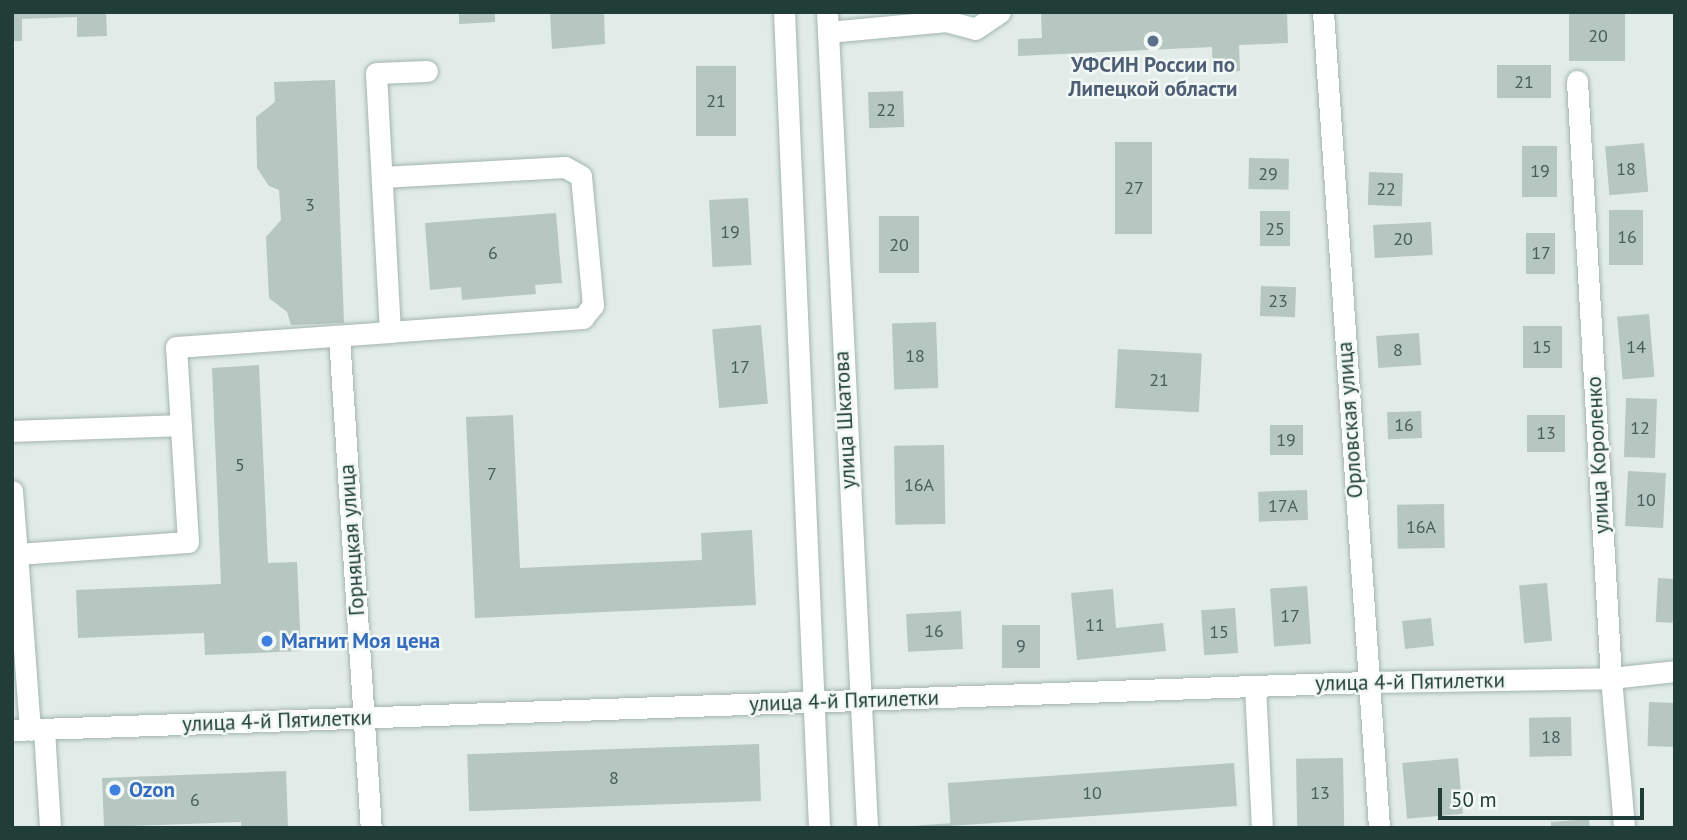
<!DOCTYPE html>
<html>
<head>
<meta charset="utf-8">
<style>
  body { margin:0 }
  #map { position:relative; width:1687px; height:840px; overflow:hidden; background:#e1ece8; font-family:"PT Sans",sans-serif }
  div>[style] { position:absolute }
  .building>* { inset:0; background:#b6c6c1; transform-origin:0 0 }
  .roads { filter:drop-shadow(0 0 2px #a4b4af) drop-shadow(0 0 2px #a4b4af) }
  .minor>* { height:21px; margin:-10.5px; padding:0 10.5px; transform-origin:10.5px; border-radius:10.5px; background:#fff }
  .dots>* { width:19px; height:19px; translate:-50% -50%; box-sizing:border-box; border:4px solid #f1f8f5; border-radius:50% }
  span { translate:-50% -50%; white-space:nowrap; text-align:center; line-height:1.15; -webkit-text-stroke:5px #f1f8f5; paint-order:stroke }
  .number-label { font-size:18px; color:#465f5a }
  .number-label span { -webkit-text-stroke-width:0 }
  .service-label { font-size:21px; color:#4e5e75; font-weight:700 }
  .street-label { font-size:21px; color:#213d37 }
  .shop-label { font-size:21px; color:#366cbe; font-weight:700 }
  .left { translate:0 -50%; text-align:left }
  .frame { position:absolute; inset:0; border:14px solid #213d37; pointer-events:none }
  .scale { position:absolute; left:1438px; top:788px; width:206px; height:32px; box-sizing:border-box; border:4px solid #213d37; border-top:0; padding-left:9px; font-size:21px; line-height:24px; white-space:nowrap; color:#213d37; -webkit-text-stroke:5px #f1f8f5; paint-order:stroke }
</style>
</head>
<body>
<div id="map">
  <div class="building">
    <i style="clip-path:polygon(12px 12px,106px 12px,107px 36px,77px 37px,77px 17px,22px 19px,22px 41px,12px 41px)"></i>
    <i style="clip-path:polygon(459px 12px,495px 12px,495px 22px,459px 24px)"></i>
    <i style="clip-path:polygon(550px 12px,604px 12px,605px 44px,552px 49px)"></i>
    <i style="clip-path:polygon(1041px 12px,1287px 12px,1288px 43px,1239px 45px,1240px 71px,1213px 73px,1212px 47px,1018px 56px,1018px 39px,1042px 38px)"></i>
    <i style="left:1569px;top:12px;width:56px;height:49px"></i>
    <i style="left:1551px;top:65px;width:33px;height:54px;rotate:90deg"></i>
    <i style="left:696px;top:66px;width:40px;height:70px"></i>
    <i style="clip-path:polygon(335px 80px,344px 323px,291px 325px,287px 312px,269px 298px,266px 237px,281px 220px,279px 190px,269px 186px,257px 168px,256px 117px,275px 102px,274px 82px)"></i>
    <i style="left:903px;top:91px;width:36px;height:35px;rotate:88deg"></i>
    <i style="left:1115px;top:142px;width:37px;height:92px"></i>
    <i style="left:1644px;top:143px;width:49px;height:39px;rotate:85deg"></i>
    <i style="left:1522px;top:146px;width:35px;height:51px"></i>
    <i style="left:1249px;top:158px;width:40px;height:31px;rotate:1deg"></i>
    <i style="left:1369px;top:172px;width:34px;height:33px;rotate:2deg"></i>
    <i style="left:748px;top:198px;width:67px;height:39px;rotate:87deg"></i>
    <i style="left:1609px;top:210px;width:34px;height:55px"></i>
    <i style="left:1290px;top:211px;width:35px;height:30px;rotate:90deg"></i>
    <i style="clip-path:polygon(556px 213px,562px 283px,535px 285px,536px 294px,462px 300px,461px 287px,430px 290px,425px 223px)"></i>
    <i style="left:919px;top:216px;width:57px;height:40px;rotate:90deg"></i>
    <i style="left:1431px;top:222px;width:33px;height:58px;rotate:87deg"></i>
    <i style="left:1526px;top:233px;width:29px;height:41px"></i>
    <i style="left:1261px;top:286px;width:35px;height:30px;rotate:2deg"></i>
    <i style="left:1649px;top:314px;width:63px;height:32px;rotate:85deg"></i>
    <i style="left:936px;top:322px;width:66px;height:44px;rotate:88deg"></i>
    <i style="left:761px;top:325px;width:79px;height:49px;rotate:85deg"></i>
    <i style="left:1523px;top:326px;width:39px;height:42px"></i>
    <i style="left:1419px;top:333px;width:32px;height:43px;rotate:86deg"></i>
    <i style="left:1118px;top:349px;width:84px;height:59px;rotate:3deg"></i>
    <i style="clip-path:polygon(259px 365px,268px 563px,297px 562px,301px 651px,205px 655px,204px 633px,78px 638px,76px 590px,221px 584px,212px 368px)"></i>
    <i style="left:1626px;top:398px;width:31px;height:59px;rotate:2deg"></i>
    <i style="left:1421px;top:411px;width:27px;height:34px;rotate:88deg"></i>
    <i style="clip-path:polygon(513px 415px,520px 568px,702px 560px,701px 533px,752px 530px,756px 605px,475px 618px,466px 417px)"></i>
    <i style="left:1527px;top:415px;width:38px;height:37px"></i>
    <i style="left:1270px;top:425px;width:33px;height:30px"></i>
    <i style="left:944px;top:445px;width:79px;height:50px;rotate:89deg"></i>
    <i style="left:1628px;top:471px;width:38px;height:55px;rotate:3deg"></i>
    <i style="left:1307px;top:490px;width:30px;height:49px;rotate:88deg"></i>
    <i style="left:1444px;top:504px;width:44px;height:47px;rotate:89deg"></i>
    <i style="left:1658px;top:578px;width:17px;height:44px;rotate:3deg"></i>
    <i style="left:1547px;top:583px;width:58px;height:28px;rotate:85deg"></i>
    <i style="left:1307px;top:586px;width:58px;height:37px;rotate:86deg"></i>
    <i style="clip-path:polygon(1113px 589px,1116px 628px,1163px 623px,1166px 651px,1077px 660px,1071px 593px)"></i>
    <i style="left:1235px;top:608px;width:45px;height:34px;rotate:86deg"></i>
    <i style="left:961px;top:611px;width:38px;height:55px;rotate:87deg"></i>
    <i style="left:1431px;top:618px;width:28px;height:29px;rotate:84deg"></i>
    <i style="left:1002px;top:625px;width:38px;height:43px"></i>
    <i style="left:1649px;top:702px;width:26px;height:44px;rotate:2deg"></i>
    <i style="left:1571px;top:717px;width:39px;height:42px;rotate:89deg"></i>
    <i style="left:759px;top:744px;width:57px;height:292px;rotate:88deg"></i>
    <i style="left:1343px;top:758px;width:70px;height:47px;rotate:89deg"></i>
    <i style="left:1458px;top:758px;width:56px;height:56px;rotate:85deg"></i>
    <i style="left:1234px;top:763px;width:43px;height:287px;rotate:86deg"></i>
    <i style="clip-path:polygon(286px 771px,288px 828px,241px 828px,241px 822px,104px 827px,102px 778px)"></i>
    <i style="clip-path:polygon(1589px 819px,1590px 828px,1551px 828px,1551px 822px)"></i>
    <i style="clip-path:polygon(953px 823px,953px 828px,911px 828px,911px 826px)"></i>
  </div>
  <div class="roads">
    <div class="minor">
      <i style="left:784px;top:12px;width:817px;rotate:87.54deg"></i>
      <i style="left:827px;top:12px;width:817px;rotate:87.19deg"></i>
      <i style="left:1323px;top:12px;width:818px;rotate:86.07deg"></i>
      <i style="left:828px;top:32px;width:119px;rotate:-5.3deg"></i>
      <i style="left:946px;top:21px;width:30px;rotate:15deg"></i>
      <i style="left:975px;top:29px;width:30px;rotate:-34deg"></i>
      <i style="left:1577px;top:81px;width:598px;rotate:86.74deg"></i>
      <i style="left:1611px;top:678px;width:151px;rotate:85deg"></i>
      <i style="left:382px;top:177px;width:183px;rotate:-3.1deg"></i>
      <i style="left:565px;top:167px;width:18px;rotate:29deg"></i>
      <i style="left:581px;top:176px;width:130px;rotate:84.7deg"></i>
      <i style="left:593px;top:305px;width:16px;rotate:128deg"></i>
      <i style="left:583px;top:318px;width:194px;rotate:175.9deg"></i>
      <i style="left:339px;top:336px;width:493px;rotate:86.3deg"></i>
      <i style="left:12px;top:431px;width:169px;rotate:-2deg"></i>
      <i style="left:12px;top:491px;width:63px;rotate:85.5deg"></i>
      <i style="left:1255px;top:686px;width:142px;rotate:87.2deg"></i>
      <i style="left:44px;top:729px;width:99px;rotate:86.5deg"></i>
      <i style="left:12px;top:730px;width:1357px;rotate:-2.03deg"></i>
      <i style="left:1368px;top:682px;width:243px;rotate:-0.9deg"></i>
      <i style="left:1611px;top:678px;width:64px;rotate:-6.2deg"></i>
      <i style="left:30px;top:730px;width:176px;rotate:-94.2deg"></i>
      <i style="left:17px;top:554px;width:171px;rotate:-4deg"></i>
      <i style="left:188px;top:542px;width:195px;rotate:-93.5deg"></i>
      <i style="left:176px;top:347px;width:215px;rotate:-4deg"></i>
      <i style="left:390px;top:332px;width:259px;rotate:-93.1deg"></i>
      <i style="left:376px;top:73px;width:51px;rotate:-2.2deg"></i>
    </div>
  </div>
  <div class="dots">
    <i style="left:1153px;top:41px;background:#5c6f8a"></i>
    <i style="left:267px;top:641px;background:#3f7fe0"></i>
    <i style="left:115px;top:790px;background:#3f7fe0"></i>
  </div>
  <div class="number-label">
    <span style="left:1598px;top:36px">20</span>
    <span style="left:1524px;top:82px">21</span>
    <span style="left:716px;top:101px">21</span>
    <span style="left:886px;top:110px">22</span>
    <span style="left:1626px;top:169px">18</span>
    <span style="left:1540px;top:171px">19</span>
    <span style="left:1268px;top:174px">29</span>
    <span style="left:1134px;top:188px">27</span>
    <span style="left:1386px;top:189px">22</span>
    <span style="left:310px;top:205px">3</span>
    <span style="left:1275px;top:229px">25</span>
    <span style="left:730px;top:232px">19</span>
    <span style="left:1627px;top:237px">16</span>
    <span style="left:1403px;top:239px">20</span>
    <span style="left:899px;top:245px">20</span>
    <span style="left:493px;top:253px">6</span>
    <span style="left:1541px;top:253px">17</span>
    <span style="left:1278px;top:301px">23</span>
    <span style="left:1542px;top:347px">15</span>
    <span style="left:1636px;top:347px">14</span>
    <span style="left:1398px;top:350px">8</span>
    <span style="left:915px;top:356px">18</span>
    <span style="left:740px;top:367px">17</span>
    <span style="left:1159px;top:380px">21</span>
    <span style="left:1404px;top:425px">16</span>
    <span style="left:1640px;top:428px">12</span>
    <span style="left:1546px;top:433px">13</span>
    <span style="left:1286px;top:440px">19</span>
    <span style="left:240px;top:465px">5</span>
    <span style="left:492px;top:474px">7</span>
    <span style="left:919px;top:485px">16А</span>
    <span style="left:1646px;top:500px">10</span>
    <span style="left:1283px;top:506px">17А</span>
    <span style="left:1421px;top:527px">16А</span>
    <span style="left:1290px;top:616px">17</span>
    <span style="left:1095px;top:625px">11</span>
    <span style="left:934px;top:631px">16</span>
    <span style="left:1219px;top:632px">15</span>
    <span style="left:1021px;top:646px">9</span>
    <span style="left:1551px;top:737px">18</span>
    <span style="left:614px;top:778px">8</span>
    <span style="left:1092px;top:793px">10</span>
    <span style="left:1320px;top:793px">13</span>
    <span style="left:195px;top:800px">6</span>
  </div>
  <div class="service-label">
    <span style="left:1153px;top:77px">УФСИН России по<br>Липецкой области</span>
  </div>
  <div class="street-label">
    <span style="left:845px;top:420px;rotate:-93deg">улица Шкатова</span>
    <span style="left:1350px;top:420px;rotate:-94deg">Орловская улица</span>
    <span style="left:1598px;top:455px;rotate:-93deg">улица Короленко</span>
    <span style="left:352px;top:540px;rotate:-94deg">Горняцкая улица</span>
    <span style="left:1410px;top:682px;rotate:-1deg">улица 4-й Пятилетки</span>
    <span style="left:844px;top:701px;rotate:-2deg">улица 4-й Пятилетки</span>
    <span style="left:277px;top:721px;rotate:-2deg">улица 4-й Пятилетки</span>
  </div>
  <div class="shop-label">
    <span class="left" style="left:281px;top:641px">Магнит Моя цена</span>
    <span class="left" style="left:129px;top:790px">Ozon</span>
  </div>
  <div class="frame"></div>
  <div class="scale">50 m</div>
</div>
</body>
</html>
